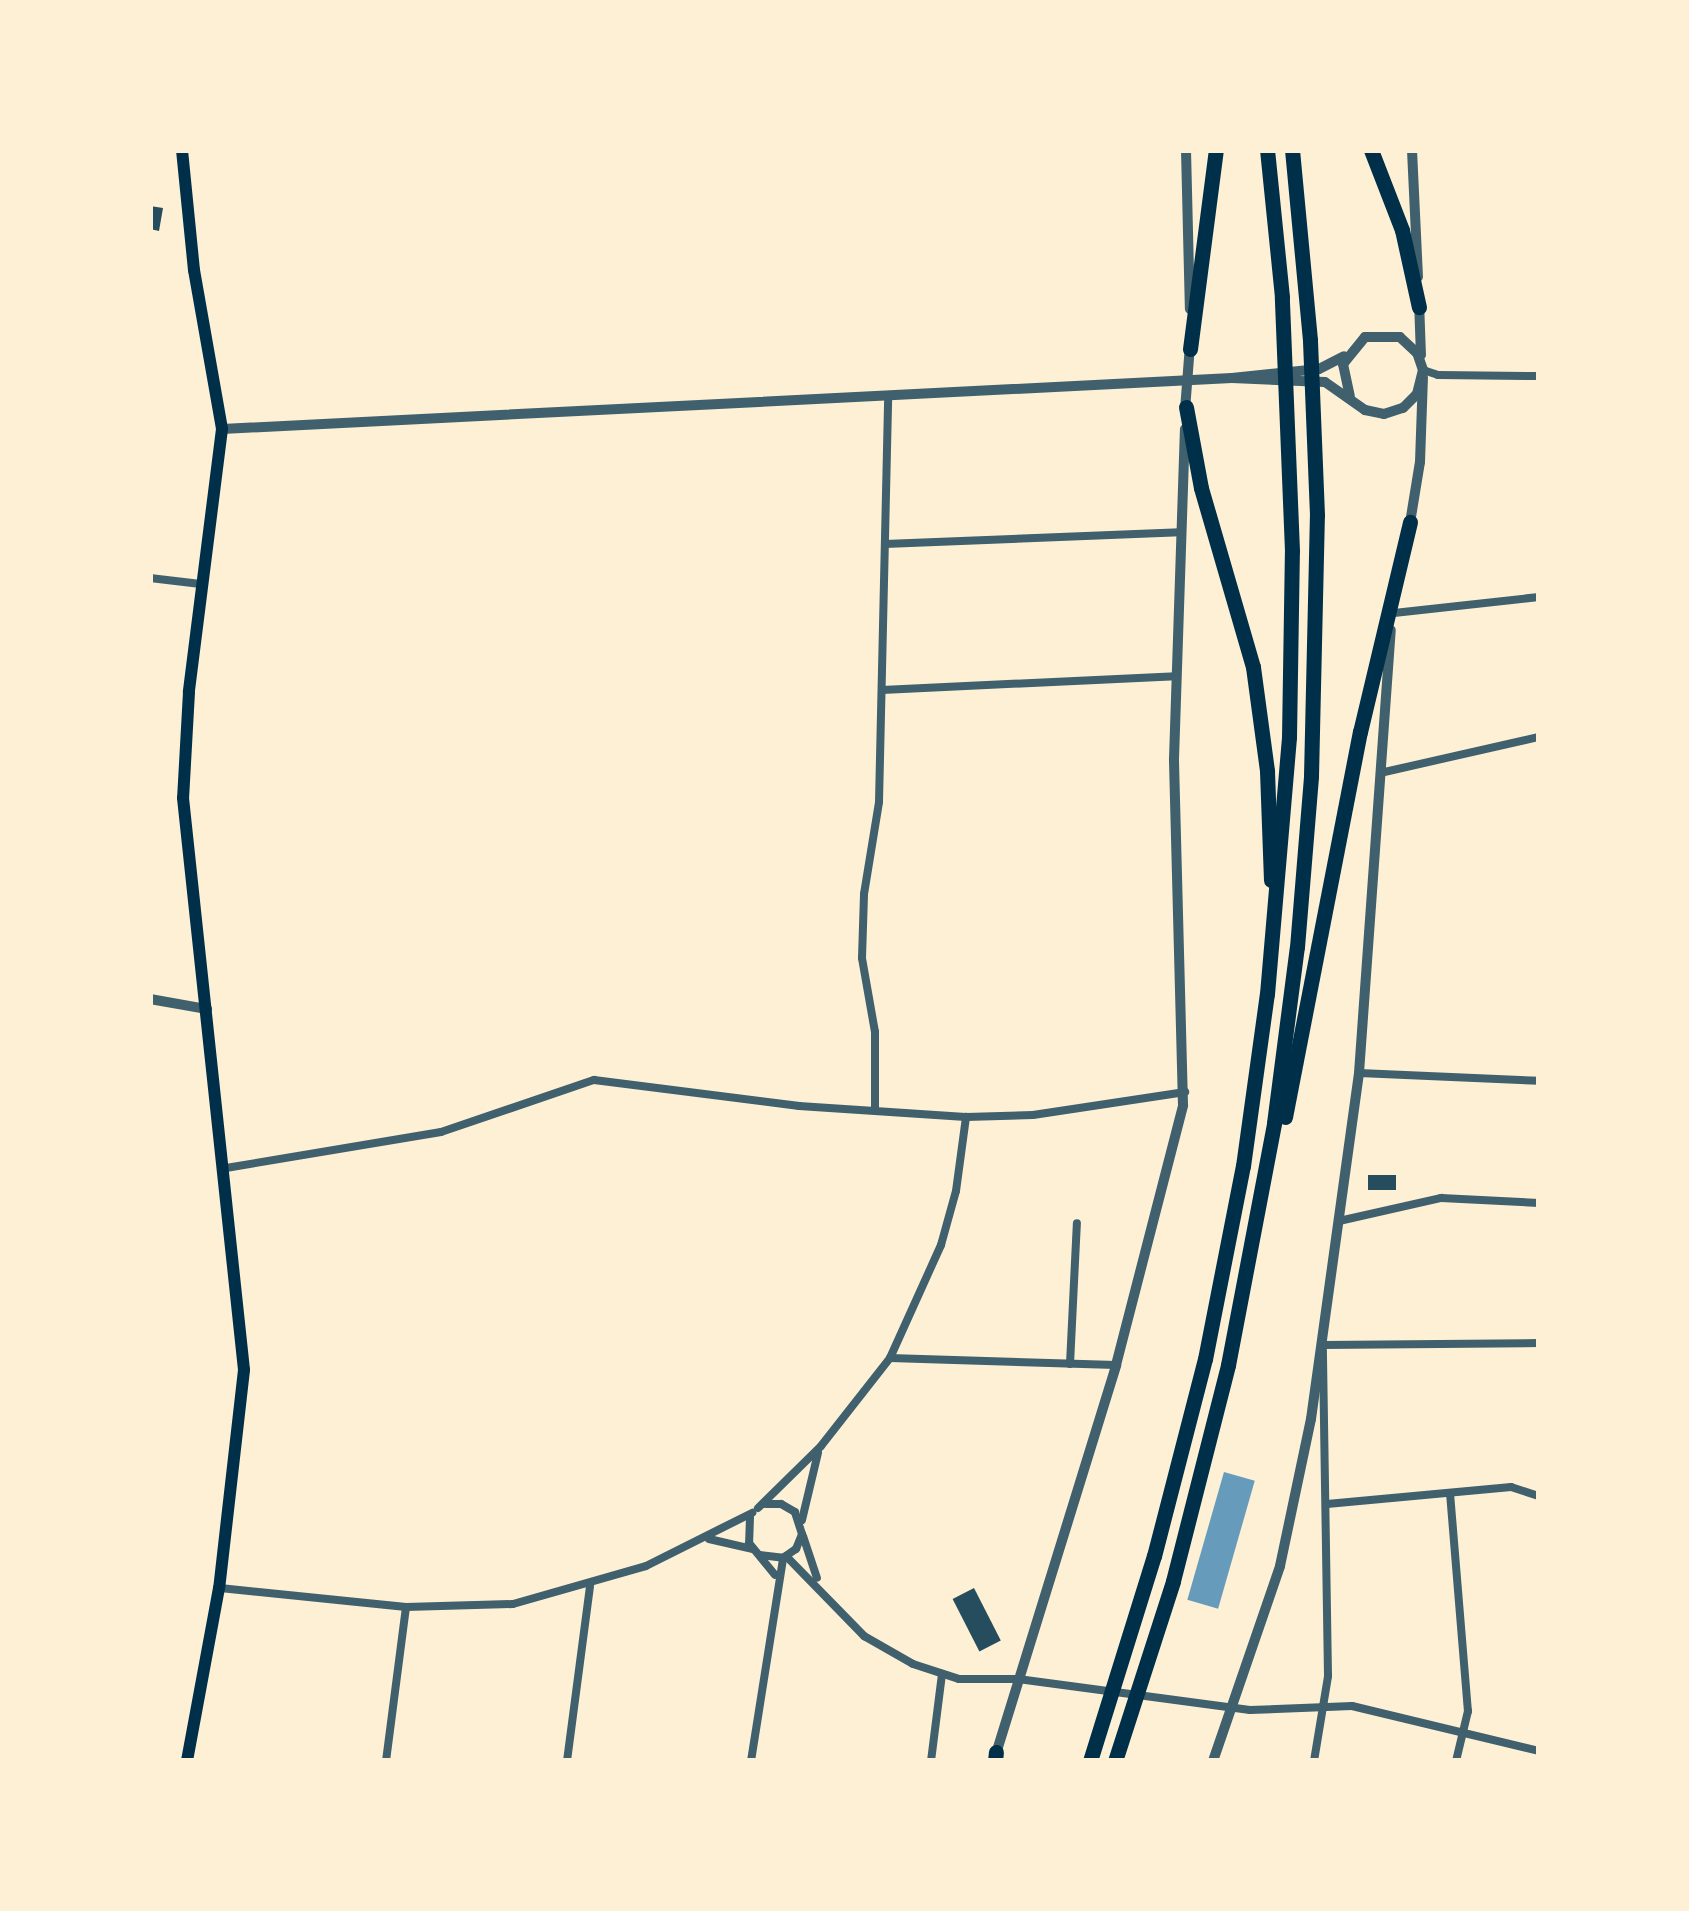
<!DOCTYPE html>
<html>
<head>
<meta charset="utf-8">
<style>
  body { margin:0 }
  #map { position:relative; width:1689px; height:1911px; overflow:hidden; background:#fdf0d5; font-family:"Playfair Display",serif }
  div>[style] { position:absolute }
  .water>* { inset:0; background:#669bbc; transform-origin:0 0 }
  .building>* { inset:0; background:#264d5e; transform-origin:0 0 }
  .minor>* { height:8px; margin:-4px; padding:0 4px; transform-origin:4px; border-radius:4px; background:#3f606c }
  .tertiary>* { height:10px; margin:-5px; padding:0 5px; transform-origin:5px; border-radius:5px; background:#3f606c }
  .secondary>* { height:12px; margin:-6px; padding:0 6px; transform-origin:6px; border-radius:6px; background:#003049 }
  .motorway>* { height:15px; margin:-7.5px; padding:0 7.5px; transform-origin:7.5px; border-radius:7.5px; background:#003049 }
  span { translate:-50% -50%; white-space:nowrap; text-align:center; line-height:1.15; -webkit-text-stroke:9px #fdf0d5; paint-order:stroke }
  .frame { position:absolute; inset:0; border:153px solid #fdf0d5; pointer-events:none }
</style>
</head>
<body>
<div id="map">
  <div class="water">
    <i style="left:1224px;top:1472px;width:32px;height:133px;rotate:16deg"></i>
  </div>
  <div class="building">
    <i style="clip-path:polygon(150px 206px,163px 208px,159px 231px,150px 229px)"></i>
    <i style="left:1368px;top:1175px;width:28px;height:15px"></i>
    <i style="left:974px;top:1588px;width:59px;height:24px;rotate:63deg"></i>
  </div>
  <div class="minor">
    <i style="left:1423px;top:370px;width:16px;rotate:18deg"></i>
    <i style="left:1438px;top:375px;width:101px;rotate:0.6deg"></i>
    <i style="left:885px;top:544px;width:295px;rotate:-2.3deg"></i>
    <i style="left:150px;top:578px;width:51px;rotate:6.7deg"></i>
    <i style="left:1394px;top:613px;width:146px;rotate:-6.3deg"></i>
    <i style="left:882px;top:690px;width:294px;rotate:-2.7deg"></i>
    <i style="left:1380px;top:773px;width:163px;rotate:-12.8deg"></i>
    <i style="left:1359px;top:1073px;width:180px;rotate:2.5deg"></i>
    <i style="left:875px;top:1110px;width:78px;rotate:-90deg"></i>
    <i style="left:875px;top:1032px;width:75px;rotate:-100deg"></i>
    <i style="left:862px;top:958px;width:64px;rotate:-88.2deg"></i>
    <i style="left:864px;top:894px;width:93px;rotate:-80.7deg"></i>
    <i style="left:879px;top:802px;width:404px;rotate:-88.7deg"></i>
    <i style="left:226px;top:1168px;width:218px;rotate:-9.5deg"></i>
    <i style="left:441px;top:1132px;width:162px;rotate:-18.8deg"></i>
    <i style="left:594px;top:1080px;width:207px;rotate:7.2deg"></i>
    <i style="left:799px;top:1106px;width:167px;rotate:3.8deg"></i>
    <i style="left:966px;top:1117px;width:67px;rotate:-1.7deg"></i>
    <i style="left:1033px;top:1115px;width:154px;rotate:-8.6deg"></i>
    <i style="left:1339px;top:1221px;width:105px;rotate:-12.7deg"></i>
    <i style="left:1441px;top:1198px;width:98px;rotate:2.9deg"></i>
    <i style="left:890px;top:1358px;width:226px;rotate:1.8deg"></i>
    <i style="left:1070px;top:1364px;width:141px;rotate:-87.2deg"></i>
    <i style="left:1450px;top:1493px;width:219px;rotate:85.3deg"></i>
    <i style="left:1468px;top:1711px;width:51px;rotate:103.5deg"></i>
    <i style="left:1327px;top:1504px;width:185px;rotate:-5.3deg"></i>
    <i style="left:1511px;top:1487px;width:29px;rotate:18deg"></i>
    <i style="left:758px;top:1508px;width:88px;rotate:-44.5deg"></i>
    <i style="left:821px;top:1446px;width:112px;rotate:-51.9deg"></i>
    <i style="left:890px;top:1358px;width:124px;rotate:-65.7deg"></i>
    <i style="left:941px;top:1245px;width:56px;rotate:-74.5deg"></i>
    <i style="left:956px;top:1191px;width:75px;rotate:-82.3deg"></i>
    <i style="left:750px;top:1517px;width:26px;rotate:92deg"></i>
    <i style="left:749px;top:1543px;width:41px;rotate:50.9deg"></i>
    <i style="left:802px;top:1520px;width:69px;rotate:-76.6deg"></i>
    <i style="left:803px;top:1536px;width:44px;rotate:71.6deg"></i>
    <i style="left:709px;top:1539px;width:44px;rotate:13.1deg"></i>
    <i style="left:760px;top:1555px;width:23px;rotate:7deg"></i>
    <i style="left:783px;top:1558px;width:16px;rotate:-35deg"></i>
    <i style="left:796px;top:1549px;width:16px;rotate:-68deg"></i>
    <i style="left:802px;top:1534px;width:23px;rotate:-108deg"></i>
    <i style="left:795px;top:1512px;width:16px;rotate:-150deg"></i>
    <i style="left:781px;top:1504px;width:15px;rotate:180deg"></i>
    <i style="left:786px;top:1556px;width:112px;rotate:45.7deg"></i>
    <i style="left:864px;top:1636px;width:56px;rotate:29.7deg"></i>
    <i style="left:913px;top:1664px;width:48px;rotate:18.1deg"></i>
    <i style="left:959px;top:1679px;width:59px"></i>
    <i style="left:1018px;top:1679px;width:234px;rotate:7.6deg"></i>
    <i style="left:1250px;top:1710px;width:102px;rotate:-2.2deg"></i>
    <i style="left:1352px;top:1706px;width:192px;rotate:13.5deg"></i>
    <i style="left:220px;top:1588px;width:187px;rotate:5.8deg"></i>
    <i style="left:406px;top:1607px;width:107px;rotate:-1.6deg"></i>
    <i style="left:513px;top:1604px;width:138px;rotate:-15.9deg"></i>
    <i style="left:646px;top:1566px;width:119px;rotate:-26.6deg"></i>
    <i style="left:386px;top:1761px;width:155px;rotate:-82.6deg"></i>
    <i style="left:567px;top:1761px;width:176px;rotate:-82.5deg"></i>
    <i style="left:751px;top:1761px;width:206px;rotate:-81deg"></i>
    <i style="left:931px;top:1761px;width:88px;rotate:-82.8deg"></i>
    <i style="left:1314px;top:1761px;width:86px;rotate:-80.6deg"></i>
    <i style="left:1328px;top:1676px;width:331px;rotate:-90.9deg"></i>
    <i style="left:1323px;top:1345px;width:216px;rotate:-0.5deg"></i>
  </div>
  <div class="tertiary">
    <i style="left:1186px;top:150px;width:159px;rotate:88.6deg"></i>
    <i style="left:1412px;top:150px;width:127px;rotate:87.3deg"></i>
    <i style="left:1419px;top:301px;width:54px;rotate:87.9deg"></i>
    <i style="left:1232px;top:378px;width:87px;rotate:-5.9deg"></i>
    <i style="left:1319px;top:369px;width:28px;rotate:-27deg"></i>
    <i style="left:1185px;top:410px;width:65px;rotate:-85.6deg"></i>
    <i style="left:222px;top:429px;width:1011px;rotate:-2.89deg"></i>
    <i style="left:1232px;top:378px;width:93px;rotate:2.5deg"></i>
    <i style="left:1325px;top:382px;width:49px;rotate:35deg"></i>
    <i style="left:1365px;top:410px;width:19px;rotate:12deg"></i>
    <i style="left:1384px;top:414px;width:20px;rotate:-18deg"></i>
    <i style="left:1403px;top:408px;width:20px;rotate:-45deg"></i>
    <i style="left:1417px;top:394px;width:25px;rotate:-76deg"></i>
    <i style="left:1423px;top:370px;width:18px;rotate:-109deg"></i>
    <i style="left:1417px;top:353px;width:23px;rotate:-137deg"></i>
    <i style="left:1400px;top:337px;width:35px;rotate:180deg"></i>
    <i style="left:1365px;top:337px;width:35px;rotate:129deg"></i>
    <i style="left:1343px;top:364px;width:33px;rotate:78deg"></i>
    <i style="left:1409px;top:529px;width:68px;rotate:-80.7deg"></i>
    <i style="left:1420px;top:462px;width:85px;rotate:-88deg"></i>
    <i style="left:150px;top:999px;width:58px;rotate:10deg"></i>
    <i style="left:995px;top:1757px;width:410px;rotate:-72.8deg"></i>
    <i style="left:1116px;top:1365px;width:268px;rotate:-75.5deg"></i>
    <i style="left:1183px;top:1105px;width:346px;rotate:-91.5deg"></i>
    <i style="left:1174px;top:759px;width:330px;rotate:-88.1deg"></i>
    <i style="left:1213px;top:1761px;width:206px;rotate:-71deg"></i>
    <i style="left:1280px;top:1566px;width:150px;rotate:-78.1deg"></i>
    <i style="left:1311px;top:1419px;width:349px;rotate:-82.1deg"></i>
    <i style="left:1359px;top:1073px;width:444px;rotate:-85.9deg"></i>
  </div>
  <div class="secondary">
    <i style="left:182px;top:150px;width:121px;rotate:84.3deg"></i>
    <i style="left:194px;top:270px;width:161px;rotate:80deg"></i>
    <i style="left:222px;top:429px;width:265px;rotate:97.2deg"></i>
    <i style="left:189px;top:692px;width:106px;rotate:93.2deg"></i>
    <i style="left:183px;top:798px;width:575px;rotate:83.91deg"></i>
    <i style="left:244px;top:1370px;width:219px;rotate:96.5deg"></i>
    <i style="left:219px;top:1588px;width:176px;rotate:100.5deg"></i>
  </div>
  <div class="motorway">
    <i style="left:1371px;top:150px;width:86px;rotate:68.8deg"></i>
    <i style="left:1402px;top:230px;width:79px;rotate:77.6deg"></i>
    <i style="left:1190px;top:349px;width:201px;rotate:-82.6deg"></i>
    <i style="left:1186px;top:407px;width:82px;rotate:79.5deg"></i>
    <i style="left:1201px;top:488px;width:186px;rotate:73.8deg"></i>
    <i style="left:1253px;top:667px;width:105px;rotate:82.3deg"></i>
    <i style="left:1267px;top:771px;width:109px;rotate:87.9deg"></i>
    <i style="left:1285px;top:1117px;width:392px;rotate:-79deg"></i>
    <i style="left:1360px;top:732px;width:216px;rotate:-76.6deg"></i>
    <i style="left:995px;top:1761px;width:9px;rotate:-84deg"></i>
    <i style="left:1090px;top:1761px;width:215px;rotate:-72.7deg"></i>
    <i style="left:1154px;top:1556px;width:203px;rotate:-75.5deg"></i>
    <i style="left:1205px;top:1359px;width:197px;rotate:-78.9deg"></i>
    <i style="left:1243px;top:1166px;width:174px;rotate:-82.1deg"></i>
    <i style="left:1267px;top:994px;width:258px;rotate:-85.1deg"></i>
    <i style="left:1289px;top:737px;width:186px;rotate:-89.1deg"></i>
    <i style="left:1292px;top:551px;width:254px;rotate:-92.3deg"></i>
    <i style="left:1282px;top:297px;width:148px;rotate:-95.8deg"></i>
    <i style="left:1115px;top:1761px;width:189px;rotate:-72.1deg"></i>
    <i style="left:1173px;top:1581px;width:223px;rotate:-75.7deg"></i>
    <i style="left:1228px;top:1365px;width:246px;rotate:-79.2deg"></i>
    <i style="left:1274px;top:1123px;width:177px;rotate:-82.6deg"></i>
    <i style="left:1297px;top:947px;width:172px;rotate:-85.3deg"></i>
    <i style="left:1311px;top:776px;width:261px;rotate:-88.7deg"></i>
    <i style="left:1317px;top:515px;width:175px;rotate:-92.3deg"></i>
    <i style="left:1310px;top:340px;width:191px;rotate:-95.4deg"></i>
  </div>
  <div class="frame"></div>
</div>
</body>
</html>
